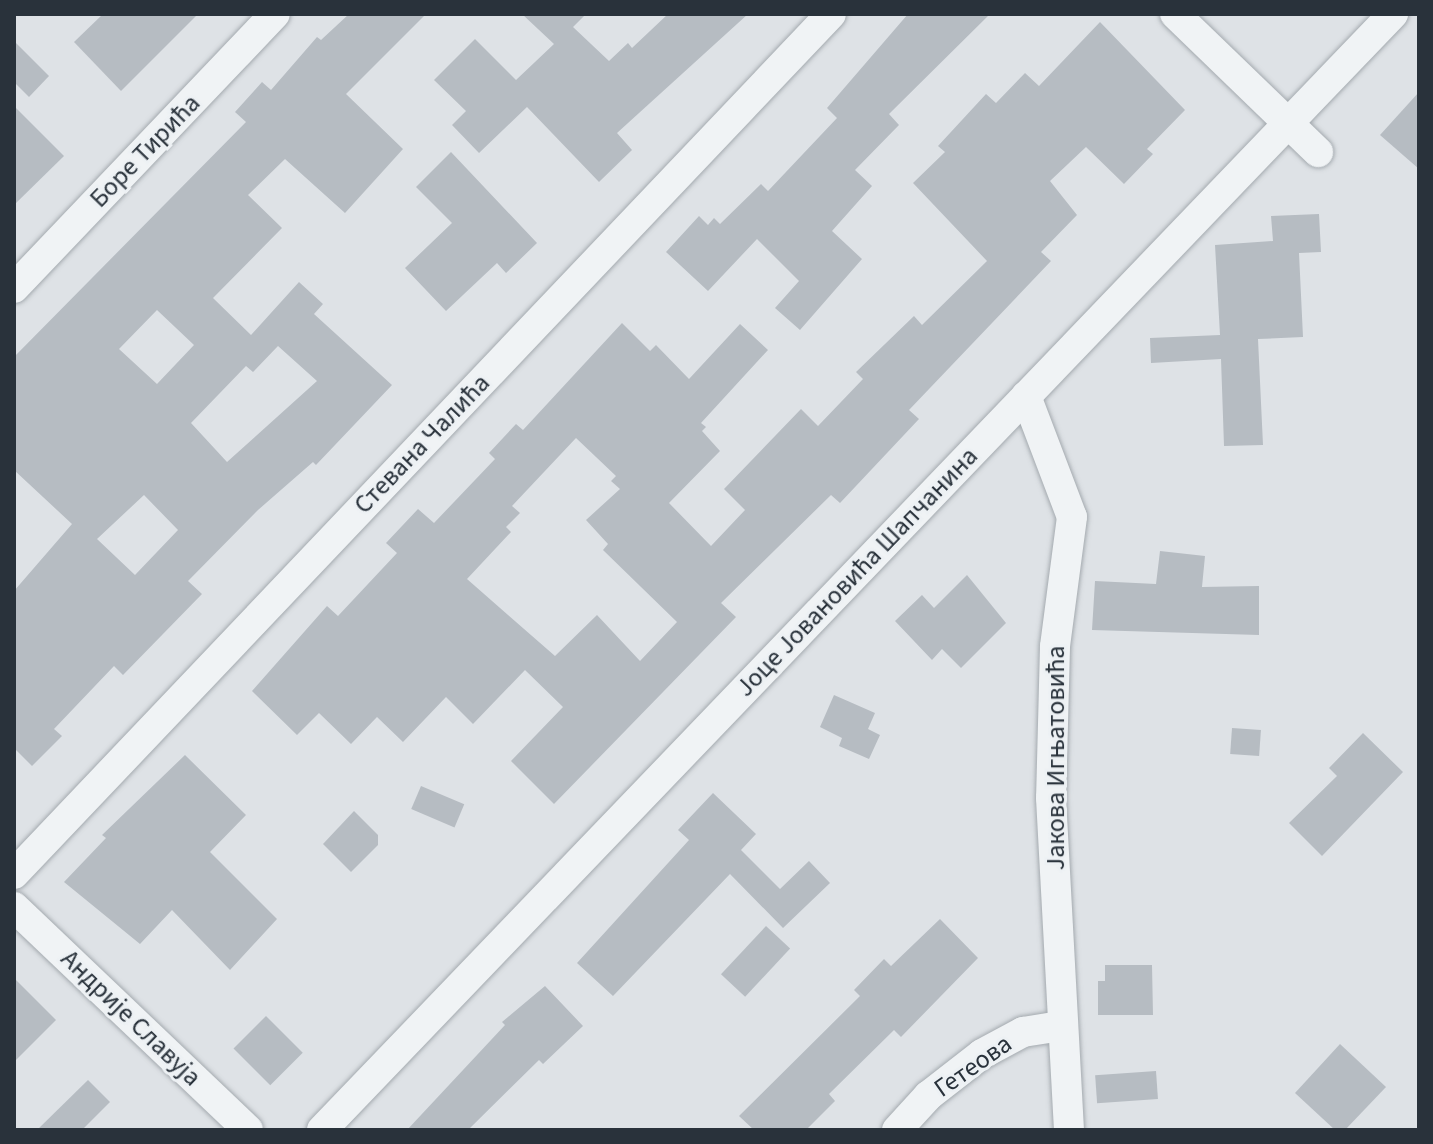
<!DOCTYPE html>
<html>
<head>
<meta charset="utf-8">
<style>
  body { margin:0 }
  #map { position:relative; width:1433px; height:1144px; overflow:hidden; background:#dee2e6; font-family:"Source Sans 3",sans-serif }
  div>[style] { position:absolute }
  .building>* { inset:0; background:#b6bcc2; transform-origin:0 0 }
  .roads { filter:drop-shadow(0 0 2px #a4aaaf) drop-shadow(0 0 2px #a4aaaf) }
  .street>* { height:30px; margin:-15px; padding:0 15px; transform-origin:15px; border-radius:15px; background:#f0f3f5 }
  span { translate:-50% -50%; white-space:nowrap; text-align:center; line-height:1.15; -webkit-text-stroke:6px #edf1f4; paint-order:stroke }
  .street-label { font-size:26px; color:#29323b }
  .frame { position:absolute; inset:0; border:16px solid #29323b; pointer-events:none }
</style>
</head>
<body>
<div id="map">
  <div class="building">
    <i style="clip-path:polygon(103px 14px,198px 14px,121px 91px,74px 42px)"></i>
    <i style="clip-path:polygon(evenodd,349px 14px,426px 14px,346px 94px,403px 149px,345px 213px,285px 159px,248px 195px,282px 228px,213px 298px,251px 335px,299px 282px,323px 304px,314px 314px,392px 385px,316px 465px,313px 462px,258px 510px,188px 581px,202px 594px,123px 675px,114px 666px,54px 729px,62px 736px,32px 766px,14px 748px,14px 591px,72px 524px,14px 470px,14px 357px,246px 122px,235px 112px,262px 82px,271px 90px,317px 37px,321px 40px,349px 14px,157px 310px,194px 345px,157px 384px,119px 349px,157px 310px,349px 14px,278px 346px,317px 381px,227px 462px,191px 423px,246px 366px,253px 372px,278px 346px,349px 14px,144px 495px,178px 530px,135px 575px,97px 539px,144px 495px)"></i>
    <i style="clip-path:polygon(522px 14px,586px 14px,573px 27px,609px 61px,628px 43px,632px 48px,668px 14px,748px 14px,617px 133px,632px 150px,599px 182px,527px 107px,479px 153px,452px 125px,466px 111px,434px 80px,475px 39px,516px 80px,554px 44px)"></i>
    <i style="clip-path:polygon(908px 14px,990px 14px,889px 114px,899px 125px,855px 170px,872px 186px,832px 231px,862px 259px,800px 330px,775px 308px,799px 281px,757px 239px,708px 291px,666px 252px,699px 216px,708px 225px,714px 218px,720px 224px,761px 184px,768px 191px,837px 118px,827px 108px)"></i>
    <i style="clip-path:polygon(evenodd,1100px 22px,1185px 110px,1147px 149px,1153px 154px,1124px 184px,1086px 147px,1050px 181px,1077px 215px,1041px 252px,1051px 261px,909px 410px,919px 419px,840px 503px,831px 495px,721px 603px,736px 617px,554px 804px,511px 761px,563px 707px,525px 670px,473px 724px,446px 697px,403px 742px,377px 717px,351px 744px,319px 713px,297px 735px,252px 691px,327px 606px,338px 616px,397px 553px,386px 543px,418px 509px,434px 523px,495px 459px,489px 453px,516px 424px,523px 430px,622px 323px,650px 351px,656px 345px,689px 379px,740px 324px,768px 350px,701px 423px,706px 427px,702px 431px,720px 451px,669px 503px,711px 546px,745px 510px,724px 489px,801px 409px,818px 426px,863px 379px,856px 372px,914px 316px,922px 325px,987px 261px,913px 183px,945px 152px,938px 146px,986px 94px,996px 103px,1025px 73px,1039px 86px,1100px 22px,576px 438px,616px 476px,611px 481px,620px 489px,586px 520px,608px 544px,603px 550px,677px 622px,640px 661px,597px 615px,555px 656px,467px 579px,511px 532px,506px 527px,520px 513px,512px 506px,576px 438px)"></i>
    <i style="clip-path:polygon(14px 41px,49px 76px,29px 97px,14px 82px)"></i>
    <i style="clip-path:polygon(1419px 92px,1419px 169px,1380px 135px)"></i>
    <i style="clip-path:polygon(14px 106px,64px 156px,14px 205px)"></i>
    <i style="clip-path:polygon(451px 152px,537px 243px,506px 273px,497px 263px,446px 311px,405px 268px,452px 223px,416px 187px)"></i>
    <i style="clip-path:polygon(1319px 214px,1321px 252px,1299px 253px,1303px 337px,1258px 339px,1263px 445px,1224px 446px,1221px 359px,1151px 363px,1150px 338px,1220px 335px,1215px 245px,1273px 241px,1271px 216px)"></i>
    <i style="clip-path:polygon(1160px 551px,1205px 556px,1202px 587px,1259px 586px,1259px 635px,1092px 630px,1095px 581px,1156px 584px)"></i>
    <i style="clip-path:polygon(967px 575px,1006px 623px,961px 668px,942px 649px,932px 660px,895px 621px,922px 595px,934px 608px)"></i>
    <i style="clip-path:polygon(834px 695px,875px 713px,868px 729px,880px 735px,869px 759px,839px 746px,842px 738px,820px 727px)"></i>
    <i style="left:1232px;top:728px;width:29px;height:26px;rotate:4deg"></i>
    <i style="clip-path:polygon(1363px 733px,1403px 772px,1322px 856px,1289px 823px,1337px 776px,1329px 768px)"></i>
    <i style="clip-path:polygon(185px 755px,246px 815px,210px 852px,277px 919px,230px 970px,172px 910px,140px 944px,64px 882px,106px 838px,102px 835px)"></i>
    <i style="left:421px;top:786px;width:47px;height:25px;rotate:23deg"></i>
    <i style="clip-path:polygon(713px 793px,756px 834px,741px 850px,780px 889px,809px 861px,830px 883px,783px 928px,730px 874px,613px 996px,577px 963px,689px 840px,678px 830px)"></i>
    <i style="clip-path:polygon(354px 811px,378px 835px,378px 845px,351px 872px,323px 844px)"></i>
    <i style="clip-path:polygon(940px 919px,978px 958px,901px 1037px,894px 1030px,829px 1094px,835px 1101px,806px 1130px,754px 1130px,739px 1116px,860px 996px,854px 990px,884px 959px,891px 966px)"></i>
    <i style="left:766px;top:926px;width:33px;height:66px;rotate:43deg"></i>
    <i style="clip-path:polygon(1105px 965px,1152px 965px,1153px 1015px,1098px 1015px,1098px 981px,1105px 981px)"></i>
    <i style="clip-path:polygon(14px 978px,56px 1020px,14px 1062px)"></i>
    <i style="clip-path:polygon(545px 986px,583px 1026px,543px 1064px,539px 1060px,468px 1130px,407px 1130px,505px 1025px,502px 1022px)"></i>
    <i style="left:266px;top:1016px;width:52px;height:46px;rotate:45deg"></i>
    <i style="clip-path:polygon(1340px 1044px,1386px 1087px,1345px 1130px,1335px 1130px,1295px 1093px)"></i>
    <i style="left:1156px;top:1071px;width:28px;height:61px;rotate:86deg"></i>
    <i style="clip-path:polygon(88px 1080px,110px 1102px,82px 1130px,37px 1130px)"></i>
  </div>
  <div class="roads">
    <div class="street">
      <i style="left:1175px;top:14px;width:199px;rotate:44deg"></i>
      <i style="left:14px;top:288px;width:378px;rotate:-46.4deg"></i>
      <i style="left:1026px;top:396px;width:129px;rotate:69.2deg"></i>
      <i style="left:1072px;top:517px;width:131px;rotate:97.5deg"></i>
      <i style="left:1055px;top:647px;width:151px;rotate:91.5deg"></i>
      <i style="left:1051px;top:798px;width:332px;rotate:86.9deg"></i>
      <i style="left:14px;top:874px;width:1186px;rotate:-46.47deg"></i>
      <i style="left:14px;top:907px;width:323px;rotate:43.6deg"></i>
      <i style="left:322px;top:1130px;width:1547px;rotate:-46.18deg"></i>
      <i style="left:897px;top:1130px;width:46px;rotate:-47.6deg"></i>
      <i style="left:928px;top:1096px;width:68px;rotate:-37.9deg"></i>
      <i style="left:982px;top:1054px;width:47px;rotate:-28.2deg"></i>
      <i style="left:1023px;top:1032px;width:39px;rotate:-9deg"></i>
    </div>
  </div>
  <div class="street-label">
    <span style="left:145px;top:151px;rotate:-46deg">Боре Тирића</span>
    <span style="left:422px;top:444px;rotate:-46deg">Стевана Чалића</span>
    <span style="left:857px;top:572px;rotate:-46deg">Јоце Јовановића Шапчанина</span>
    <span style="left:1056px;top:758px;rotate:-90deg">Јакова Игњатовића</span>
    <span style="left:131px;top:1018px;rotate:44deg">Андрије Славуја</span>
    <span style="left:973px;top:1066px;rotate:-35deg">Гетеова</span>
  </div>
  <div class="frame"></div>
</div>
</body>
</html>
